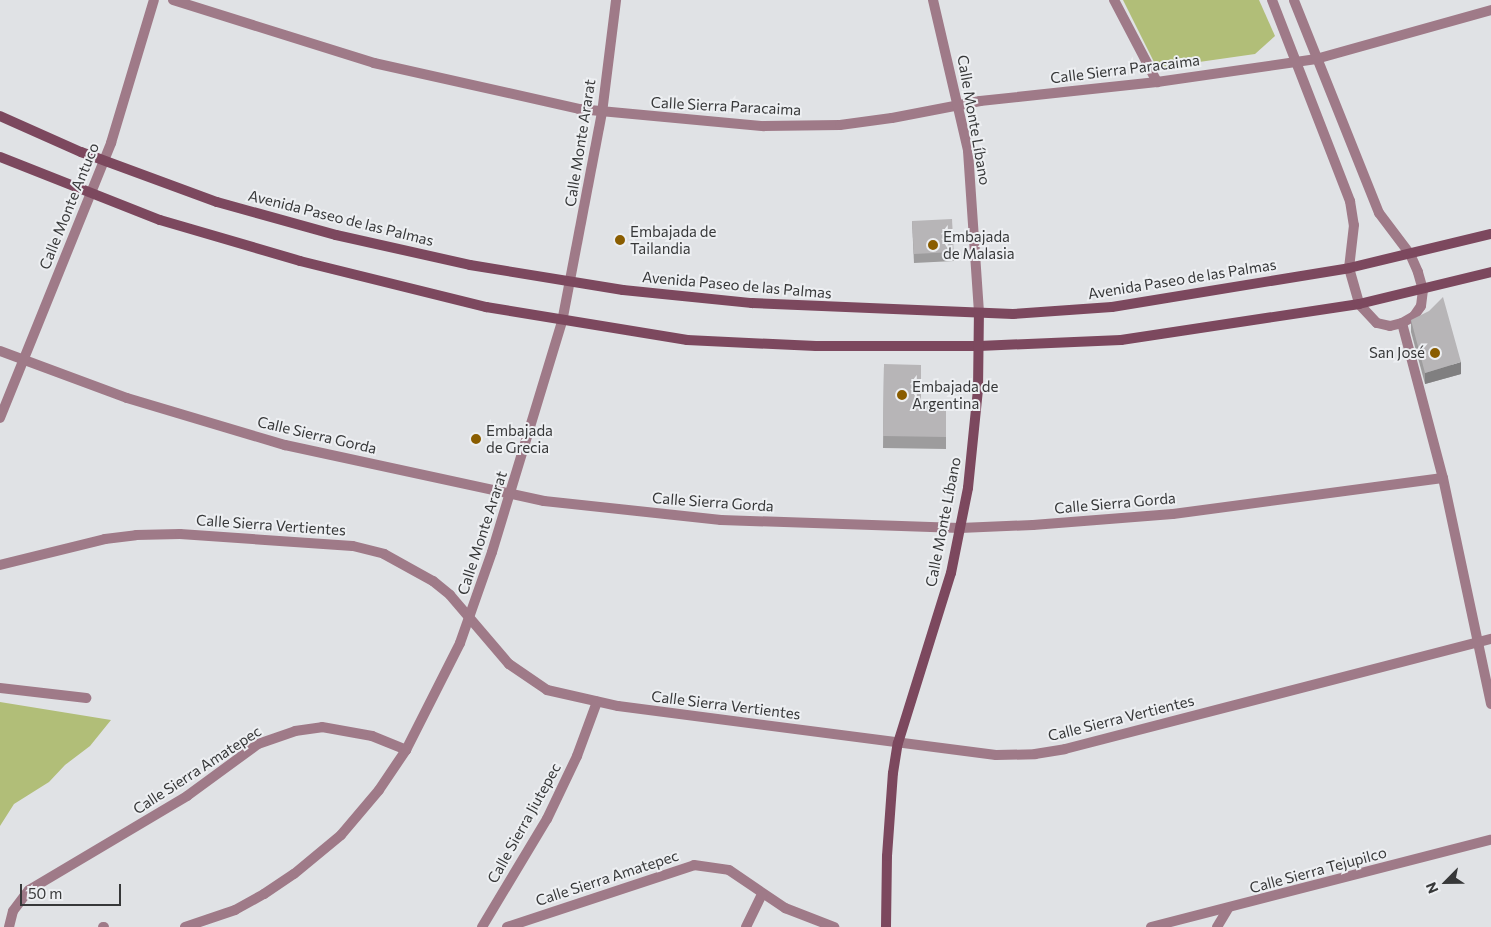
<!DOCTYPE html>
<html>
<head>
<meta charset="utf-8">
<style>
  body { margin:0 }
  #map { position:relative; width:1491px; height:927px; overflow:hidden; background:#e0e2e5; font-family:Commissioner,sans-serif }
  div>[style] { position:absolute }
  .green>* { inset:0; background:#b1be78 }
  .minor>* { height:10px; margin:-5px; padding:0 5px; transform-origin:5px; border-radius:5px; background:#9f7a88 }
  .tertiary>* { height:10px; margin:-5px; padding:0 5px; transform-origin:5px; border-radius:5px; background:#9f7a88 }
  .secondary>* { height:10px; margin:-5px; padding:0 5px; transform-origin:5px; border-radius:5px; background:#7c485e }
  .wall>* { inset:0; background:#9d9c9d }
  .shaded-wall>* { inset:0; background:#807f80 }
  .building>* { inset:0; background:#b7b5b7; transform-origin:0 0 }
  .dots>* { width:14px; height:14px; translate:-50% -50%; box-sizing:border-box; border:2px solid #edeff2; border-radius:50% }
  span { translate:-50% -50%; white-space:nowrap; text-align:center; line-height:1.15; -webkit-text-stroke:4px #edeff2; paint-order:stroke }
  .street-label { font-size:15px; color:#373839 }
  .poi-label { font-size:15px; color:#373839 }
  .left { translate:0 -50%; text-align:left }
  .right { translate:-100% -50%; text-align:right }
  .north { position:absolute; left:1421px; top:857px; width:50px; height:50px; -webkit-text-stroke:4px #edeff2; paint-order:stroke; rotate:247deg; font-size:14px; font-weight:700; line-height:20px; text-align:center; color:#373839 }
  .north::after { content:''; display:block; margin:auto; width:18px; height:22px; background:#373839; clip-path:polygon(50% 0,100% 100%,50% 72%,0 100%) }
  .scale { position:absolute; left:20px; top:884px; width:101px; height:22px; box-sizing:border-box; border:2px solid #373839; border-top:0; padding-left:6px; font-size:15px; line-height:18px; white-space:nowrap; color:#373839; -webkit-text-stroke:4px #edeff2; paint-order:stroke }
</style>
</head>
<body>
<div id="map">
  <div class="green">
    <i style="clip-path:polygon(1123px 0,1259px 0,1275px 36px,1255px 54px,1157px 68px)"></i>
    <i style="clip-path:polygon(0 702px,111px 720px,90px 746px,65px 765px,49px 782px,14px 804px,0 826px)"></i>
  </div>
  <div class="minor">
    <i style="left:173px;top:0;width:211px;rotate:17.4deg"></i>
    <i style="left:374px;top:63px;width:210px;rotate:12.6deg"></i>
    <i style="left:579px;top:109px;width:186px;rotate:5.3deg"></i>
    <i style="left:764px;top:126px;width:76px;rotate:-0.8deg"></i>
    <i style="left:840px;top:125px;width:52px;rotate:-7.7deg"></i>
    <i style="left:892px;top:118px;width:90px;rotate:-10.9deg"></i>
    <i style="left:980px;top:101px;width:178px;rotate:-6.1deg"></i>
    <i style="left:1157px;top:82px;width:161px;rotate:-8.2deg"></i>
    <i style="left:1316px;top:59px;width:182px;rotate:-15.6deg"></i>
    <i style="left:933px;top:0;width:155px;rotate:76.9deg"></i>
    <i style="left:968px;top:151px;width:162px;rotate:86.1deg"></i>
    <i style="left:1114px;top:0;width:93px;rotate:62.3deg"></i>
    <i style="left:1402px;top:323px;width:160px;rotate:75.2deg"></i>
    <i style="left:1443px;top:478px;width:231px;rotate:78deg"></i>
    <i style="left:0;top:351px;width:135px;rotate:20.3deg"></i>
    <i style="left:127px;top:398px;width:165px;rotate:16.6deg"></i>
    <i style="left:285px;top:445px;width:265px;rotate:12.2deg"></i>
    <i style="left:544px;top:501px;width:178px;rotate:6.1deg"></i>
    <i style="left:721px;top:520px;width:239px;rotate:1.9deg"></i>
    <i style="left:960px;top:528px;width:73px;rotate:-2.4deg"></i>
    <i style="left:1033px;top:525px;width:140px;rotate:-4.5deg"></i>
    <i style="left:1173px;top:514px;width:272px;rotate:-7.6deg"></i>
    <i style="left:0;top:418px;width:297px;rotate:-68deg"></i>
    <i style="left:111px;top:143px;width:149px;rotate:-73.3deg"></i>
    <i style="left:0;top:565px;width:108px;rotate:-13.9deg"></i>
    <i style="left:105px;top:539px;width:31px;rotate:-7deg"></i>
    <i style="left:136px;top:535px;width:44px;rotate:-1.3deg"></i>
    <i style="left:180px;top:534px;width:173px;rotate:4deg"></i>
    <i style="left:353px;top:546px;width:32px;rotate:14deg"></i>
    <i style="left:384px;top:554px;width:56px;rotate:28.9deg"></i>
    <i style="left:433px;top:581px;width:22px;rotate:39deg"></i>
    <i style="left:450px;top:595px;width:91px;rotate:49.5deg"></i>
    <i style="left:509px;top:664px;width:46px;rotate:34.4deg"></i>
    <i style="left:547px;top:690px;width:73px;rotate:12.7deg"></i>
    <i style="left:618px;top:706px;width:381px;rotate:7.4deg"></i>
    <i style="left:996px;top:755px;width:39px;rotate:-1deg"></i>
    <i style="left:1035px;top:754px;width:30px;rotate:-9deg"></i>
    <i style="left:1065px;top:749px;width:440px;rotate:-14.5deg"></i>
    <i style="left:0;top:688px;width:87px;rotate:6.6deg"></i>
    <i style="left:9px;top:927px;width:16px;rotate:-76deg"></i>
    <i style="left:13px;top:911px;width:26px;rotate:-53deg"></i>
    <i style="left:29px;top:890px;width:184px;rotate:-30.7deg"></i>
    <i style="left:187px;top:796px;width:88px;rotate:-36.2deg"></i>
    <i style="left:258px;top:744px;width:39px;rotate:-19deg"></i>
    <i style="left:295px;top:731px;width:27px;rotate:-8deg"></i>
    <i style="left:322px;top:727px;width:51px;rotate:10.2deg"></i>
    <i style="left:372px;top:736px;width:37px;rotate:22deg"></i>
    <i style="left:103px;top:927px;width:1px"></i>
    <i style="left:185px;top:927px;width:53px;rotate:-18.8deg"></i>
    <i style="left:235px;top:910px;width:33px;rotate:-29deg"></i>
    <i style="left:264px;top:894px;width:36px;rotate:-34deg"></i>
    <i style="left:294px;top:874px;width:61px;rotate:-39.7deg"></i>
    <i style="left:341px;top:835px;width:59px;rotate:-49.8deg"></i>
    <i style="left:379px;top:790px;width:48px;rotate:-56deg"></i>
    <i style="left:406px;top:750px;width:120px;rotate:-63.2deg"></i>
    <i style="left:460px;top:643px;width:96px;rotate:-70.6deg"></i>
    <i style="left:492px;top:552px;width:240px;rotate:-73.1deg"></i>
    <i style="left:562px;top:322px;width:213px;rotate:-79.2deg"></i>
    <i style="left:602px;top:113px;width:114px;rotate:-82.9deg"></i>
    <i style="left:482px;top:927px;width:126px;rotate:-59deg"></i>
    <i style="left:547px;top:819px;width:70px;rotate:-64.5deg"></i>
    <i style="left:577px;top:756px;width:58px;rotate:-69.7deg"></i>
    <i style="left:507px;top:927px;width:197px;rotate:-18.3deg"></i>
    <i style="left:694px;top:865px;width:35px;rotate:8deg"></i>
    <i style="left:729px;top:870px;width:68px;rotate:34.2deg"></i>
    <i style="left:785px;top:908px;width:53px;rotate:21.2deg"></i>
    <i style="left:746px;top:927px;width:37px;rotate:-64deg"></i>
    <i style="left:1151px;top:927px;width:351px;rotate:-14.4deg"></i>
    <i style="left:1217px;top:927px;width:21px;rotate:-59deg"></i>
  </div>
  <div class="tertiary">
    <i style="left:1272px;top:0;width:216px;rotate:68.8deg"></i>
    <i style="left:1350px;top:201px;width:24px;rotate:81deg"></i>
    <i style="left:1354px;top:225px;width:43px;rotate:96.6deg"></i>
    <i style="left:1349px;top:268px;width:37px;rotate:74deg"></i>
    <i style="left:1359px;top:304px;width:26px;rotate:47deg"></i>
    <i style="left:1377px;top:323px;width:13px;rotate:13deg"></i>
    <i style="left:1390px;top:326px;width:12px;rotate:-14deg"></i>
    <i style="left:1402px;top:323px;width:14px;rotate:-30deg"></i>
    <i style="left:1414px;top:316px;width:12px;rotate:-55deg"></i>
    <i style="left:1421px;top:306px;width:16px;rotate:-83deg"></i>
    <i style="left:1423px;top:290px;width:19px;rotate:-106deg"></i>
    <i style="left:1418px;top:272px;width:20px;rotate:-114deg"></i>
    <i style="left:1410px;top:254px;width:51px;rotate:-127.1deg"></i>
    <i style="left:1379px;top:213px;width:229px;rotate:-111.8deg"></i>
  </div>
  <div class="secondary">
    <i style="left:0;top:116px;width:89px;rotate:24deg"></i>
    <i style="left:81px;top:152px;width:145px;rotate:20.2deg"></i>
    <i style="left:217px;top:202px;width:123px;rotate:15.5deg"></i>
    <i style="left:336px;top:235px;width:137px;rotate:12.6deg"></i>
    <i style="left:470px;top:265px;width:155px;rotate:9.3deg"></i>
    <i style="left:623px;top:290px;width:130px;rotate:5.8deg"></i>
    <i style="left:752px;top:303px;width:261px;rotate:2.4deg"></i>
    <i style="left:1013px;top:314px;width:99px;rotate:-4deg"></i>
    <i style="left:1112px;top:307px;width:240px;rotate:-9.3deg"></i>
    <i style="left:1349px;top:268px;width:146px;rotate:-13.5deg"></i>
    <i style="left:0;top:157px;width:172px;rotate:21.5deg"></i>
    <i style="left:160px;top:220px;width:146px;rotate:16.3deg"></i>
    <i style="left:300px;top:261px;width:192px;rotate:13.9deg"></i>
    <i style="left:486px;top:307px;width:204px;rotate:9.3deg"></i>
    <i style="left:687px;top:340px;width:129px;rotate:2.7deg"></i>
    <i style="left:816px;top:346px;width:163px"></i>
    <i style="left:979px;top:346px;width:142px;rotate:-2.4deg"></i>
    <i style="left:1121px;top:340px;width:241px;rotate:-8.6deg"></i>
    <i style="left:1359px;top:304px;width:136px;rotate:-13.6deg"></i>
    <i style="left:886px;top:927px;width:71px;rotate:-89.2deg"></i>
    <i style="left:887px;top:856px;width:83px;rotate:-85.9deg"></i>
    <i style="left:893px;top:773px;width:30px;rotate:-81deg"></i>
    <i style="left:898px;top:743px;width:178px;rotate:-72.7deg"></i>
    <i style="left:951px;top:573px;width:87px;rotate:-78.7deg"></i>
    <i style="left:968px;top:488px;width:99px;rotate:-84.2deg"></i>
    <i style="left:978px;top:390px;width:77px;rotate:-89.3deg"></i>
  </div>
  <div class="wall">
    <i style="clip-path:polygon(912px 221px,954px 252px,954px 261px,914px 263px)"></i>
    <i style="clip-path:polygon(1411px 320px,1461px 374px,1425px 384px,1411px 332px)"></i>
    <i style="clip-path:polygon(884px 364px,921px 401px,946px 402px,946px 449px,883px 448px)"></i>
  </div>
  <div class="shaded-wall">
    <i style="clip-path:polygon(1461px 362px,1461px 374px,1425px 384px,1425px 373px)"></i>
  </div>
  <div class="building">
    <i style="left:952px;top:219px;width:33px;height:40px;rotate:87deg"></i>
    <i style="clip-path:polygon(1443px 297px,1461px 362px,1425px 373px,1411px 320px,1429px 311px)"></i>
    <i style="clip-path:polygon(884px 364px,921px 365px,921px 401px,946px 402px,946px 437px,883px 436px)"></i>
  </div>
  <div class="dots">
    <i style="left:620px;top:240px;background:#8a5d00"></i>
    <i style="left:933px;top:245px;background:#8a5d00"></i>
    <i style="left:1435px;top:353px;background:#8a5d00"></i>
    <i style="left:902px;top:395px;background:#8a5d00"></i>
    <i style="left:476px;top:439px;background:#8a5d00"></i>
  </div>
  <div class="street-label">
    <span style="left:1125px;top:69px;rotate:-7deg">Calle Sierra Paracaima</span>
    <span style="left:726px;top:106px;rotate:3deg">Calle Sierra Paracaima</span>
    <span style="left:974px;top:120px;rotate:80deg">Calle Monte Líbano</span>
    <span style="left:580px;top:143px;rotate:-81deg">Calle Monte Ararat</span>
    <span style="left:69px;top:206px;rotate:-68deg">Calle Monte Antuco</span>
    <span style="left:341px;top:218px;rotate:14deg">Avenida Paseo de las Palmas</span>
    <span style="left:1182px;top:279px;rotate:-9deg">Avenida Paseo de las Palmas</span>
    <span style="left:737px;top:285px;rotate:5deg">Avenida Paseo de las Palmas</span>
    <span style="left:317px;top:435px;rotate:13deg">Calle Sierra Gorda</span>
    <span style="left:713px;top:502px;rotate:4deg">Calle Sierra Gorda</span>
    <span style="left:1115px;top:503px;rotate:-5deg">Calle Sierra Gorda</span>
    <span style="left:943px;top:522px;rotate:-79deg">Calle Monte Líbano</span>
    <span style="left:271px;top:525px;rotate:4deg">Calle Sierra Vertientes</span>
    <span style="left:482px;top:533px;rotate:-72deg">Calle Monte Ararat</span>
    <span style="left:726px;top:705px;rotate:7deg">Calle Sierra Vertientes</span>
    <span style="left:1121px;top:718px;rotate:-14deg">Calle Sierra Vertientes</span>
    <span style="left:197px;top:770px;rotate:-33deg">Calle Sierra Amatepec</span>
    <span style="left:524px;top:823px;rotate:-61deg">Calle Sierra Jiutepec</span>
    <span style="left:1318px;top:870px;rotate:-15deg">Calle Sierra Tejupilco</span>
    <span style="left:607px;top:878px;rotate:-18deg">Calle Sierra Amatepec</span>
  </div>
  <div class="poi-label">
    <span class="left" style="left:630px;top:240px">Embajada de<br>Tailandia</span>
    <span class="left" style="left:943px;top:245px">Embajada<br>de Malasia</span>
    <span class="right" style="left:1425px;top:353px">San José</span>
    <span class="left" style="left:912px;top:395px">Embajada de<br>Argentina</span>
    <span class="left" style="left:486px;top:439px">Embajada<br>de Grecia</span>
  </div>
  <div class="north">N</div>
  <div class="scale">50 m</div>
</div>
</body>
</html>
